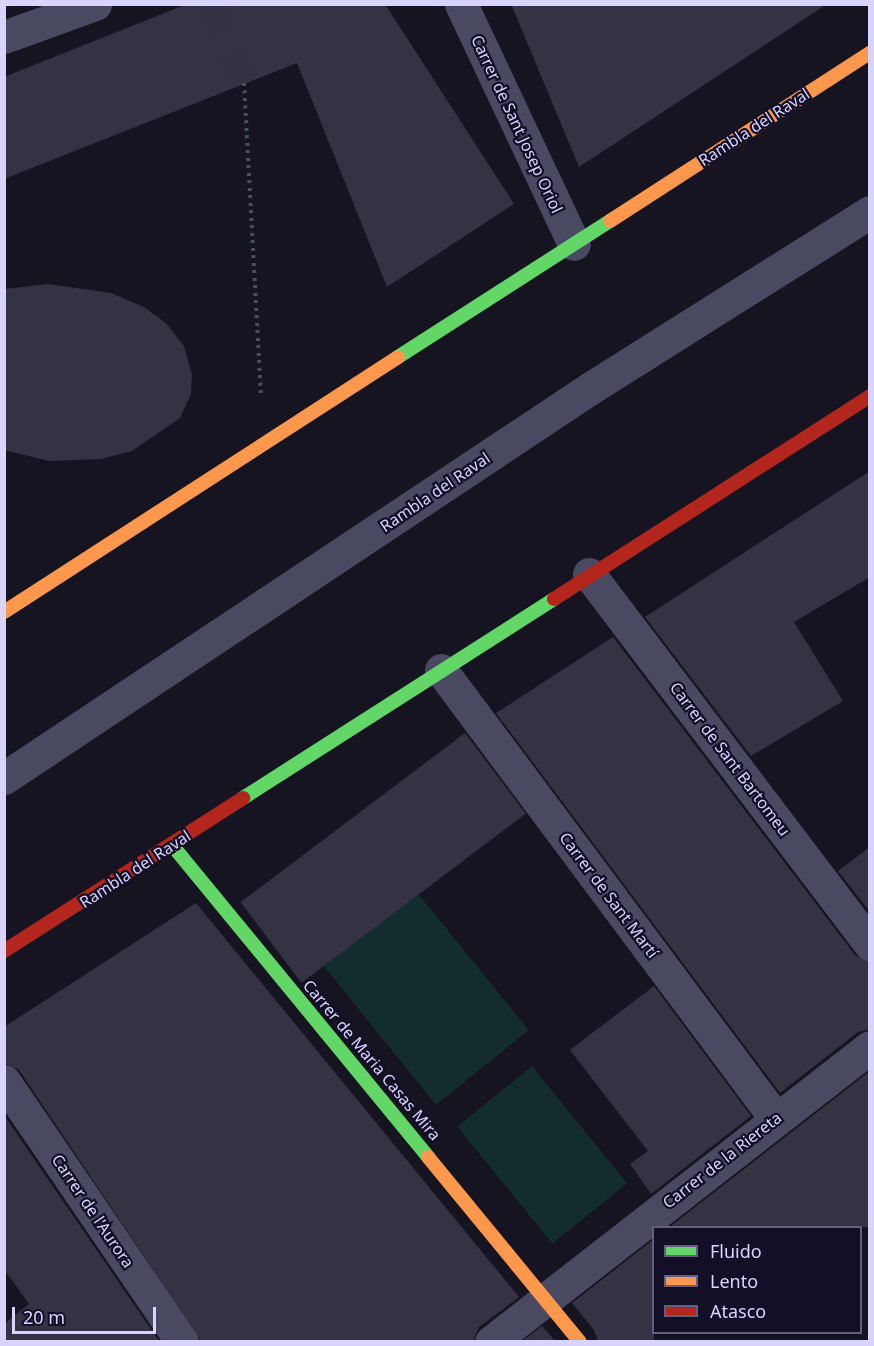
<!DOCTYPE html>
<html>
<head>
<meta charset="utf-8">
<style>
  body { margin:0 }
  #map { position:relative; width:874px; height:1346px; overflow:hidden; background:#161421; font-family:"Noto Sans",sans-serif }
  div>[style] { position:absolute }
  .green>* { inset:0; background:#132c2d; transform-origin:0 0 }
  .building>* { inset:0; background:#343243; transform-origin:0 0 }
  .street-tunnel>* { height:33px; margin-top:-16.5px; transform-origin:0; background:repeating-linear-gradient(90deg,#333142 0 33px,transparent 0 49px) }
  .path>* { height:4px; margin-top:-2px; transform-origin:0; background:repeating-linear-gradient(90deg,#44505f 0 3px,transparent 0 7.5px) }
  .street>* { height:33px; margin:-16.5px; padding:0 16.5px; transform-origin:16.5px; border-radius:16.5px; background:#4a4962 }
  .fast>* { height:14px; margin:-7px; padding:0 7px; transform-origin:7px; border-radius:7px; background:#63d668 }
  .slow>* { height:14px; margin:-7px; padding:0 7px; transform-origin:7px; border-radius:7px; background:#ff974d }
  .jam>* { height:14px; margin:-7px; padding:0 7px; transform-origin:7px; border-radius:7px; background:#b3261e }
  span { translate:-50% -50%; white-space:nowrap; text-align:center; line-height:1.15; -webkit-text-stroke:4.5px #130f26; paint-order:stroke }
  .street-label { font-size:16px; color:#d9d4ff }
  .frame { position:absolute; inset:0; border:6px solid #d9d4ff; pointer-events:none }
  .legend { position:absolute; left:652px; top:1226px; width:210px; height:108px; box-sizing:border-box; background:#130f26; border:2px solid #625e7d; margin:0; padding:8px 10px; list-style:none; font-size:18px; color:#d9d4ff }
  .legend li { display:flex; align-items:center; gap:12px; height:30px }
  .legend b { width:30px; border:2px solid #625e7d }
  .scale { position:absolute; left:12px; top:1307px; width:144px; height:27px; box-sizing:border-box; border:3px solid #d9d4ff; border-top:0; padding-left:8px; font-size:18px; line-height:21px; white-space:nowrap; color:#d9d4ff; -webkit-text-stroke:4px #130f26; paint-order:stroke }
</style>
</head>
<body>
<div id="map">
  <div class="green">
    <i style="left:416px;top:891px;width:179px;height:119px;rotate:51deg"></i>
    <i style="left:532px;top:1066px;width:151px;height:96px;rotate:51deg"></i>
  </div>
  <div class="building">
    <i style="clip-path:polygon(187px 4px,385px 4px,514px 204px,387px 287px,297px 63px,4px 179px,4px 77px)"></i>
    <i style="clip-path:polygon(511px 4px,827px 4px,579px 167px)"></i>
    <i style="clip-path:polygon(48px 284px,111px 293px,144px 307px,166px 323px,184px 346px,192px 375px,191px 394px,180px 418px,132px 451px,101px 459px,49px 461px,4px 450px,4px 289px)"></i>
    <i style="clip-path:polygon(870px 471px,870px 577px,794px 622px,843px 701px,751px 756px,645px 617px)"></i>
    <i style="clip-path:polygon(613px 637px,855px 955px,870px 962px,870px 1029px,858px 1032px,780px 1093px,496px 713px)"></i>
    <i style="left:465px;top:733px;width:101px;height:281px;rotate:53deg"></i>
    <i style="clip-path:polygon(870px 847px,870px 912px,838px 871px)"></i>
    <i style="clip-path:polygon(196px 903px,519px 1297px,479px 1327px,473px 1341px,201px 1341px,19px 1070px,4px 1063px,4px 1027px)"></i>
    <i style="clip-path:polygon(654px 986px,751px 1116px,651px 1194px,630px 1164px,648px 1151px,570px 1050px)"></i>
    <i style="clip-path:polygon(870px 1071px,870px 1227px,674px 1227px,672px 1225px)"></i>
    <i style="clip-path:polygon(4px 1115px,159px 1341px,4px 1341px,4px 1324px,29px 1304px,4px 1269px)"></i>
    <i style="clip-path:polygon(654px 1239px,654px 1341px,598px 1341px,594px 1330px,572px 1303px)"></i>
    <i style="clip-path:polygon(542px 1326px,555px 1341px,522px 1341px)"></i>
  </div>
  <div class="street-tunnel">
    <i style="left:211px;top:4px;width:86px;rotate:67.3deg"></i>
  </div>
  <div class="path">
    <i style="left:244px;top:83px;width:313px;rotate:86.9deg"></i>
  </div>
  <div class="street">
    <i style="left:461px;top:4px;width:265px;rotate:64.8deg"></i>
    <i style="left:4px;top:37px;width:97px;rotate:-19.9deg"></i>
    <i style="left:589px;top:574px;width:465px;rotate:52.8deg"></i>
    <i style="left:441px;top:670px;width:560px;rotate:53.27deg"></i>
    <i style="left:4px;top:778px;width:703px;rotate:-33.62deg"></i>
    <i style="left:589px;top:389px;width:332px;rotate:-32.2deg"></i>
    <i style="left:4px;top:1081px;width:316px;rotate:55.7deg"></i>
    <i style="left:491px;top:1342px;width:480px;rotate:-37.9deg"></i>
  </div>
  <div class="fast">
    <i style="left:398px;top:357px;width:252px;rotate:-32.7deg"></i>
    <i style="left:243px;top:798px;width:369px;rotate:-32.6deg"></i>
    <i style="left:172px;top:845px;width:404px;rotate:50.6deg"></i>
  </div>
  <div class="slow">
    <i style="left:610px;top:221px;width:310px;rotate:-32.9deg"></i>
    <i style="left:4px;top:612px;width:469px;rotate:-32.9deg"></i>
    <i style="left:428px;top:1157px;width:239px;rotate:50.6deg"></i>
  </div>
  <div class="jam">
    <i style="left:554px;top:599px;width:376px;rotate:-32.7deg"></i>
    <i style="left:4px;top:951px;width:284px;rotate:-32.6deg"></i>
  </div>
  <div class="street-label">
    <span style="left:517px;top:124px;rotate:65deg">Carrer de Sant Josep Oriol</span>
    <span style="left:754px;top:127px;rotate:-33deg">Rambla del Raval</span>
    <span style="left:435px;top:492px;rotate:-34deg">Rambla del Raval</span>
    <span style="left:730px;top:759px;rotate:53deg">Carrer de Sant Bartomeu</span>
    <span style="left:135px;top:869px;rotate:-33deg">Rambla del Raval</span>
    <span style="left:609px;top:895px;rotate:53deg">Carrer de Sant Martí</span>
    <span style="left:372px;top:1060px;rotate:50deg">Carrer de Maria Casas Mira</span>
    <span style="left:722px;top:1160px;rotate:-38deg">Carrer de la Riereta</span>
    <span style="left:93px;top:1211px;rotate:56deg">Carrer de l'Aurora</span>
  </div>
  <div class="frame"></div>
  <ul class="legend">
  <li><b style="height:8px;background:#63d668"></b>Fluido</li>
  <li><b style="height:8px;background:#ff974d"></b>Lento</li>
  <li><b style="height:8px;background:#b3261e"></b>Atasco</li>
  </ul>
  <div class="scale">20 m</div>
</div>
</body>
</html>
